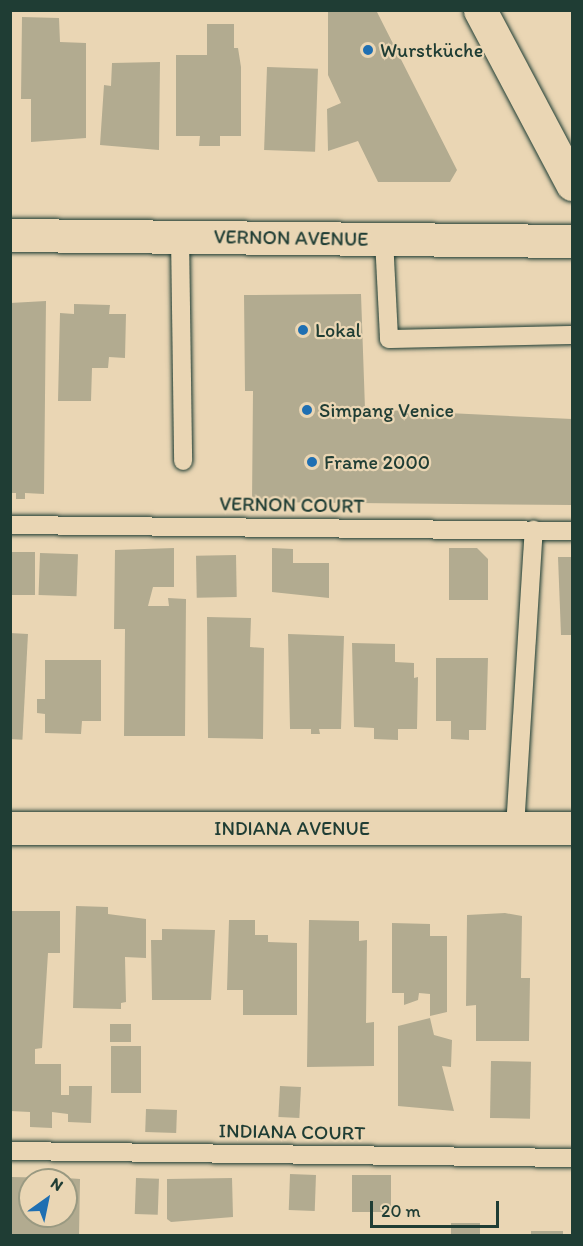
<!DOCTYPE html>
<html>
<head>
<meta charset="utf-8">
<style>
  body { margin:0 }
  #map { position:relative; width:583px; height:1246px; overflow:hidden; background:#ead6b4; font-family:Itim,sans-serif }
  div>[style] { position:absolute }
  .building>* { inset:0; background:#b2ab90; transform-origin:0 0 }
  .roads { filter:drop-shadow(0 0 2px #1f3d34) drop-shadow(0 0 2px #1f3d34) }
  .service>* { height:18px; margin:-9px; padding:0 9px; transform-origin:9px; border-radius:9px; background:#ead6b4 }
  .minor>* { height:33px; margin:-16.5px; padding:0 16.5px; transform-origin:16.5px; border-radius:16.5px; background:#ead6b4 }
  .trunk>* { height:33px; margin:-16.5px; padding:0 16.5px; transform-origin:16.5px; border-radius:16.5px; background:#ead6b4 }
  .dots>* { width:16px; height:16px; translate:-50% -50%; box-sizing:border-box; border:3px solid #ead6b4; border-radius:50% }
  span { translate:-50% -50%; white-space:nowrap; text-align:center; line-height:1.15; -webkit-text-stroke:4.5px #ead6b4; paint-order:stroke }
  .poi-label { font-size:20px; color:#1f3d34 }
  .left { translate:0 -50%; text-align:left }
  .street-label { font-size:20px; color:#1f3d34 }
  .frame { position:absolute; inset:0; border:12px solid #1f3d34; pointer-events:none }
  .north { position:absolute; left:18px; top:1168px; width:60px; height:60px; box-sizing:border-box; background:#ead6b4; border:2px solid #999981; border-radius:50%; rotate:33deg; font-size:16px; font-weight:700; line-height:24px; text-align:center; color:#1f3d34 }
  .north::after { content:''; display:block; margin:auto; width:21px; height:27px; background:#1f6fb2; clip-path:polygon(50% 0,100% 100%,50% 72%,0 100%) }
  .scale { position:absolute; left:370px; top:1201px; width:129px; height:27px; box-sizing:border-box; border:3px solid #1f3d34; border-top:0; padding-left:8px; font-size:18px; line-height:21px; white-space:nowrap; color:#1f3d34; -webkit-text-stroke:4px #ead6b4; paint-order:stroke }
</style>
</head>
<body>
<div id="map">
  <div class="building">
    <i style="clip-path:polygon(328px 10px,376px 10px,457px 170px,450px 182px,378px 182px,358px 141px,328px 151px,327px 109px,341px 103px,328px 75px)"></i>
    <i style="clip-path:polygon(22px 17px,59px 18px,60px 42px,86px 43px,86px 138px,31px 142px,31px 99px,21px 99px)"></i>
    <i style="clip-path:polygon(207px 24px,234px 24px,234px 48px,238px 48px,241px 67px,241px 136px,220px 136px,220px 146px,199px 146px,200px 136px,176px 136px,176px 55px,207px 55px)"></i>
    <i style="clip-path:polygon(160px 62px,159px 150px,100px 145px,104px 85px,111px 86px,112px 63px)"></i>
    <i style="left:267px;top:67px;width:51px;height:83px;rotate:2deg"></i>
    <i style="clip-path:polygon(361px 294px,365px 409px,572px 419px,572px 505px,252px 502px,253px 391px,245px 391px,244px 295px)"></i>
    <i style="clip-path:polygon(46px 301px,44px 494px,25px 493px,25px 499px,16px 499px,16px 493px,10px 493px,10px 303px)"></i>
    <i style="clip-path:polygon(74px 304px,110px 305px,109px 314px,126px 314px,125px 358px,109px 357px,108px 368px,92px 368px,91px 401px,58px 401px,60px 313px,74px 314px)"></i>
    <i style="clip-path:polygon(174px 548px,174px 587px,153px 587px,148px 606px,169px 606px,168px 598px,186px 599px,185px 736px,124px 736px,125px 629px,114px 629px,115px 550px)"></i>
    <i style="clip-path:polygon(272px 548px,293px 549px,293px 563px,329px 563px,329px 598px,272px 592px)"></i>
    <i style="clip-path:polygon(449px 548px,477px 548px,488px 559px,488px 600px,449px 600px)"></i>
    <i style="left:10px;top:552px;width:25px;height:43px"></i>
    <i style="left:40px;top:553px;width:38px;height:42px;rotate:2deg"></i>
    <i style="left:236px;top:555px;width:42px;height:40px;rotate:89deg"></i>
    <i style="clip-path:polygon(558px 557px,572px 557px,572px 635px,561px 635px)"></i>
    <i style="clip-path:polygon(207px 617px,251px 618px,250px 647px,264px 648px,263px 739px,208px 738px)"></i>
    <i style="left:10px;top:633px;width:18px;height:106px;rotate:3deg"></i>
    <i style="clip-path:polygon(288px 634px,344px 636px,341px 729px,319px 729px,320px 734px,311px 734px,311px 729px,290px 729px)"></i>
    <i style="clip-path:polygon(352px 643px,395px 644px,395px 662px,414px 663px,414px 678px,418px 677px,417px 729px,398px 729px,398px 740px,374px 739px,374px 728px,354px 727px)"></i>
    <i style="clip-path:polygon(436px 658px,488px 658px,486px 730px,469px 730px,469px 740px,451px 739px,451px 721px,436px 721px)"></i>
    <i style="clip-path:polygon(45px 660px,101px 660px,101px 721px,82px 721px,81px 734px,45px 733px,45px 714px,37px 713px,37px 699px,45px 699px)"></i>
    <i style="clip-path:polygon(76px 906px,108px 907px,108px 914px,146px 919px,146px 958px,125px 957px,126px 1002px,121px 1003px,121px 1009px,73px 1008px)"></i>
    <i style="clip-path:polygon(11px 911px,60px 911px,60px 953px,48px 953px,42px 1048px,35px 1049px,35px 1064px,61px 1064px,61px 1095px,69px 1095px,69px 1086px,92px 1086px,91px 1123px,68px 1122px,68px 1114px,52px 1112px,52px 1128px,30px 1127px,30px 1112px,10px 1111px)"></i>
    <i style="clip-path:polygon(505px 913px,522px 916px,521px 978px,530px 978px,529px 1041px,476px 1041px,476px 1005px,466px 1006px,467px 915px)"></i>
    <i style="clip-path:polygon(229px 920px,255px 920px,255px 935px,268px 935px,268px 942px,297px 943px,297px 1015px,243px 1015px,243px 990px,227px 990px)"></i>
    <i style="clip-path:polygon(309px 920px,359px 921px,359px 941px,367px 940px,366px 1023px,374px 1022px,374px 1066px,307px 1067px)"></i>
    <i style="clip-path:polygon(392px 923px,430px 924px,430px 936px,447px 936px,447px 1012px,430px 1016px,430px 994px,419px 993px,418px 1000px,404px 1005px,404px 993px,392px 993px)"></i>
    <i style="clip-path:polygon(162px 929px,215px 930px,211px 1000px,152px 1000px,151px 940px,162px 940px)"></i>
    <i style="clip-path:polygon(430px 1018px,434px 1035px,452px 1040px,451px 1067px,442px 1066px,454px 1111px,398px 1106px,398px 1026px)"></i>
    <i style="left:110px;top:1024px;width:21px;height:18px"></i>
    <i style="left:111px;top:1046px;width:30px;height:47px"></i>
    <i style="left:491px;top:1061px;width:40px;height:57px;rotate:1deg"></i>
    <i style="left:280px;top:1086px;width:21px;height:31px;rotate:3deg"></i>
    <i style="left:146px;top:1109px;width:31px;height:23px;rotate:2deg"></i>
    <i style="left:290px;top:1174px;width:26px;height:36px;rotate:2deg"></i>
    <i style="left:352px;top:1175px;width:39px;height:37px"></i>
    <i style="clip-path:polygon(11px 1177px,61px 1178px,30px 1180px,30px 1216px,66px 1216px,66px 1178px,80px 1179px,79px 1236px,10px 1236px)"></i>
    <i style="left:136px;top:1178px;width:23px;height:36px;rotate:2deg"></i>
    <i style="clip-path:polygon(232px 1178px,233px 1217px,171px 1222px,167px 1219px,167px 1179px)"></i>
    <i style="left:451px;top:1223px;width:29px;height:13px"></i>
    <i style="left:531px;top:1231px;width:32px;height:5px"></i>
  </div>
  <div class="roads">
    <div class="service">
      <i style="left:180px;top:236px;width:225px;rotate:89.2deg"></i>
      <i style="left:384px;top:239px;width:100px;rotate:87.1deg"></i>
      <i style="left:389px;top:339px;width:183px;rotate:-1.3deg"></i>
      <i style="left:10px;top:525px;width:562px;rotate:0.61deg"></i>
      <i style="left:515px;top:828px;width:299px;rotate:-86.4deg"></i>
      <i style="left:10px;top:1151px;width:562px;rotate:0.71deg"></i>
    </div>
    <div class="minor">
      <i style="left:10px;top:235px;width:562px;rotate:0.61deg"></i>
      <i style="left:10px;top:828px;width:562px"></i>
    </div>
    <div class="trunk">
      <i style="left:480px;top:10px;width:197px;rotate:62.1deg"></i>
    </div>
  </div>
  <div class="dots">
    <i style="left:368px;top:50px;background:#1f6fb2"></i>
    <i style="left:303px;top:330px;background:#1f6fb2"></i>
    <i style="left:307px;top:410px;background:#1f6fb2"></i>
    <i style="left:312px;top:462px;background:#1f6fb2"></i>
  </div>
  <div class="poi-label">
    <span class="left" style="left:380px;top:50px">Wurstküche</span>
    <span class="left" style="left:315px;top:330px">Lokal</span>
    <span class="left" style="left:319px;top:410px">Simpang Venice</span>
    <span class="left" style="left:324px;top:462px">Frame 2000</span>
  </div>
  <div class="street-label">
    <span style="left:291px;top:238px;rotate:1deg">VERNON AVENUE</span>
    <span style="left:292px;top:505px;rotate:1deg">VERNON COURT</span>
    <span style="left:292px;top:828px">INDIANA AVENUE</span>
    <span style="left:292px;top:1132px;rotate:1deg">INDIANA COURT</span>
  </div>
  <div class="frame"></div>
  <div class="north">N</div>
  <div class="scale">20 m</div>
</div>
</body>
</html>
